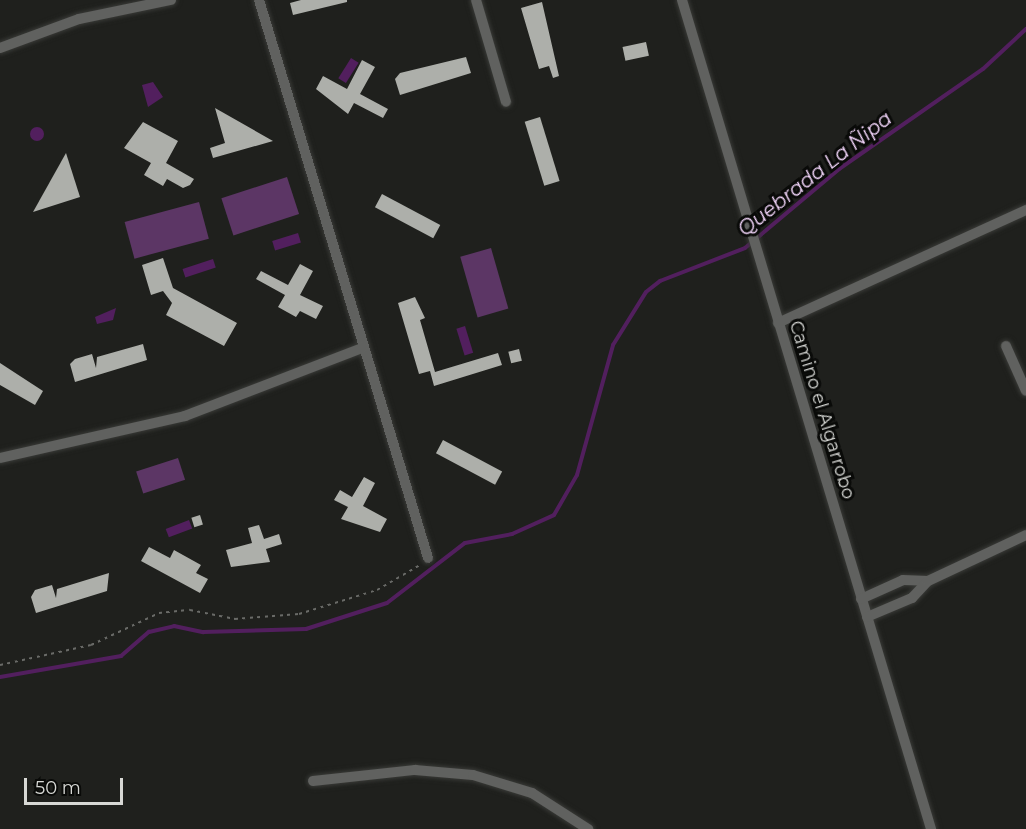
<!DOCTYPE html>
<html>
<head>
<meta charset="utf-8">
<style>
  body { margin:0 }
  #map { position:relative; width:1026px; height:829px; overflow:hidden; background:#1f201d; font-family:Montserrat,sans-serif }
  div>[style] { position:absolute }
  .green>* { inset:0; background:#5c3665; transform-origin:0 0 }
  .water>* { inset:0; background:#521f5e; transform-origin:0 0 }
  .round { border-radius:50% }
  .stream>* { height:4px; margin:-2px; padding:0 2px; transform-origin:2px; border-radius:2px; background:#521f5e }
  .building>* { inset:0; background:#adafaa; transform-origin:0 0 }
  .path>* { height:2px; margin-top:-1px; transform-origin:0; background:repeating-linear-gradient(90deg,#696a67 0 3px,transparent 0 7.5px) }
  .roads { filter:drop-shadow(0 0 2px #393a37) drop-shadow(0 0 2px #393a37) }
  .street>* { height:10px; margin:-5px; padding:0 5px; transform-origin:5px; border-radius:5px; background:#60615f }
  span { translate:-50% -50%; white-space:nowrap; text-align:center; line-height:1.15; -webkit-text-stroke:6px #090a08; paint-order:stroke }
  .street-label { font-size:18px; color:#d7d8d5 }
  .water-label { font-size:20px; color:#f3d6fb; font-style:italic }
  .scale { position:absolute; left:24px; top:778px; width:99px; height:27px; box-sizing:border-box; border:3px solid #d7d8d5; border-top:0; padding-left:8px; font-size:18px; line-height:21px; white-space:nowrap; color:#d7d8d5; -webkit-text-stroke:4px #090a08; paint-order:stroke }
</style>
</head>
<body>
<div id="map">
  <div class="green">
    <i style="left:287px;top:177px;width:39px;height:69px;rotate:72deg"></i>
    <i style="left:199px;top:202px;width:38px;height:77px;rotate:75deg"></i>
    <i style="left:491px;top:248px;width:63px;height:32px;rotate:74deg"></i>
    <i style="left:178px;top:458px;width:23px;height:44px;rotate:72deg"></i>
  </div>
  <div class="water">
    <i style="left:351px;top:58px;width:9px;height:24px;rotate:32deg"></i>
    <i style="clip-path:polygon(153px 82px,163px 97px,148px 107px,142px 85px)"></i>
    <i class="round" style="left:30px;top:127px;width:14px;height:14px"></i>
    <i style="left:298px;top:233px;width:10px;height:27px;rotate:73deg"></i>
    <i style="left:213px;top:259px;width:9px;height:32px;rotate:72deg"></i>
    <i style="clip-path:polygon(116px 308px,113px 320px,97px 324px,95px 317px)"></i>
    <i style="left:465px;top:326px;width:28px;height:9px;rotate:73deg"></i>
    <i style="left:189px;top:520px;width:9px;height:25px;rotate:69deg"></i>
  </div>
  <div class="stream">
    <i style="left:0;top:677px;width:123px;rotate:-9.8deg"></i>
    <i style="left:121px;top:656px;width:37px;rotate:-41deg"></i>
    <i style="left:149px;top:632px;width:26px;rotate:-13deg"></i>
    <i style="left:174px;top:626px;width:30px;rotate:12deg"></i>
    <i style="left:203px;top:632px;width:103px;rotate:-1.7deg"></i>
    <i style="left:306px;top:629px;width:85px;rotate:-17.8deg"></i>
    <i style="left:387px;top:603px;width:98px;rotate:-37.6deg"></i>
    <i style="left:465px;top:543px;width:48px;rotate:-10.8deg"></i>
    <i style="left:512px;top:534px;width:46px;rotate:-24.3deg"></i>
    <i style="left:554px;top:515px;width:46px;rotate:-60.1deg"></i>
    <i style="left:577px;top:475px;width:135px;rotate:-74.5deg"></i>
    <i style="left:613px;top:345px;width:62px;rotate:-58.1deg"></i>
    <i style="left:646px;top:292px;width:18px;rotate:-38deg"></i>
    <i style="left:660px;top:281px;width:91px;rotate:-21.2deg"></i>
    <i style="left:745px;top:248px;width:123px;rotate:-40deg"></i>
    <i style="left:839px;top:169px;width:175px;rotate:-34.8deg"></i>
    <i style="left:983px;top:69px;width:59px;rotate:-42.9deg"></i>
  </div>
  <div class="building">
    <i style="clip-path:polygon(301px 0,347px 0,347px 2px,293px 15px,290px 3px)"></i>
    <i style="clip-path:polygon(542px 2px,559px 76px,553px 78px,549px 66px,539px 69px,521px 8px)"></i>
    <i style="left:646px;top:42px;width:14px;height:24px;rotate:78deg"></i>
    <i style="clip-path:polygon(466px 57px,471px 73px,400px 95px,395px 79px,400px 73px)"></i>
    <i style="clip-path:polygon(362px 60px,375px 67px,360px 94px,388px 109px,383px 118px,354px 103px,348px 114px,316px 89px,323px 76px,347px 89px)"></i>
    <i style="clip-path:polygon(215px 108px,273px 141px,213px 158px,210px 148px,225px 143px)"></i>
    <i style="left:540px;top:117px;width:67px;height:16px;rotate:73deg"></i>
    <i style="clip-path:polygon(143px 122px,178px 141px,166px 163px,194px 179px,190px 185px,183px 188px,167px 179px,163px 186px,144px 175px,151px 163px,124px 148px)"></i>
    <i style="clip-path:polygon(66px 153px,80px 197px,33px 212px)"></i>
    <i style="left:382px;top:194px;width:66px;height:15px;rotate:28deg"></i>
    <i style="clip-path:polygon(163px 258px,173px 288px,237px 323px,224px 346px,166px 315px,172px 303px,163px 291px,151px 295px,142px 265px)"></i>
    <i style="clip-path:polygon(300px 264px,313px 271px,300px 295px,323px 306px,316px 319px,300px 311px,296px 317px,278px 307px,285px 295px,256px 279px,261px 271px,288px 285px)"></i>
    <i style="clip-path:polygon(415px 297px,425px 318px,420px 320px,435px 372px,498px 353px,502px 365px,434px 386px,430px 371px,419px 374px,398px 303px)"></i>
    <i style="clip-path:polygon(143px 344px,147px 360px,75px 382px,70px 364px,75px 359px,92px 354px,96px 368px,97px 357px)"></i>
    <i style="left:519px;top:349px;width:12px;height:11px;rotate:76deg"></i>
    <i style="clip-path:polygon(0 363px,43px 391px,35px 405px,0 385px)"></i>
    <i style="left:443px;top:440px;width:67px;height:15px;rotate:28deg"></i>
    <i style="clip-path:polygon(364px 477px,375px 483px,363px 506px,387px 519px,380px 532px,341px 519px,348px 507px,334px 500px,340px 490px,352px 497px)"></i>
    <i style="left:200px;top:515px;width:10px;height:9px;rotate:73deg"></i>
    <i style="clip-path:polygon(259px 525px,264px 539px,279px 534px,282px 544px,266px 549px,270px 562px,231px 567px,226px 550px,252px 543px,248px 528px)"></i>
    <i style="clip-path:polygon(149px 547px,170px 558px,174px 550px,201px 565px,196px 573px,208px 579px,200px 593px,141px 561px)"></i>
    <i style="clip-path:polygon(109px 573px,107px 591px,36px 613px,31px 597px,35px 590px,52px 585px,56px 598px,57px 589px)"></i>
  </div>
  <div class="path">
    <i style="left:0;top:665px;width:93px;rotate:-12.4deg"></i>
    <i style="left:91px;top:645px;width:75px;rotate:-25.2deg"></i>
    <i style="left:159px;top:613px;width:31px;rotate:-6deg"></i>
    <i style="left:190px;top:610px;width:46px;rotate:11.3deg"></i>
    <i style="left:235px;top:619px;width:64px;rotate:-4.5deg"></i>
    <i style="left:299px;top:614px;width:82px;rotate:-17.1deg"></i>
    <i style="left:377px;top:590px;width:50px;rotate:-30.2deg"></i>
  </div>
  <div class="roads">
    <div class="street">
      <i style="left:259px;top:0;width:583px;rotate:73.15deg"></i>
      <i style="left:476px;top:0;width:106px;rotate:73.6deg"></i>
      <i style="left:682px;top:0;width:866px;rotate:73.28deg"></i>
      <i style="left:0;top:48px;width:84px;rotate:-20.2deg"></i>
      <i style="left:79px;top:19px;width:94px;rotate:-11.7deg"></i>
      <i style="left:778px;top:323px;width:273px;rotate:-24.5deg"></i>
      <i style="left:1006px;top:346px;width:49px;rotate:66deg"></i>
      <i style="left:0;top:458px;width:190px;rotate:-12.8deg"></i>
      <i style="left:185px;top:416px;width:190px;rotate:-21deg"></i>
      <i style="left:861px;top:599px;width:46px;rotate:-24.3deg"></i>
      <i style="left:903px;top:580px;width:25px;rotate:2deg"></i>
      <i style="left:867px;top:617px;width:49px;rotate:-22.9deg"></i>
      <i style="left:912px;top:598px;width:23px;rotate:-47deg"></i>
      <i style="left:928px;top:581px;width:108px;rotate:-25.1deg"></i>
      <i style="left:313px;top:781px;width:103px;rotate:-6.2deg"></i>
      <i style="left:415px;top:770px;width:58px;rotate:4.9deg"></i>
      <i style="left:473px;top:775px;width:62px;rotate:17deg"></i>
      <i style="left:532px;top:793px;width:67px;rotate:32.7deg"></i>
    </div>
  </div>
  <div class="street-label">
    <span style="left:822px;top:410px;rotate:73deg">Camino el Algarrobo</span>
  </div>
  <div class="water-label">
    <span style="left:815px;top:174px;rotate:-38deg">Quebrada La Ñipa</span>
  </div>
  <div class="scale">50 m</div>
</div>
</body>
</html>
